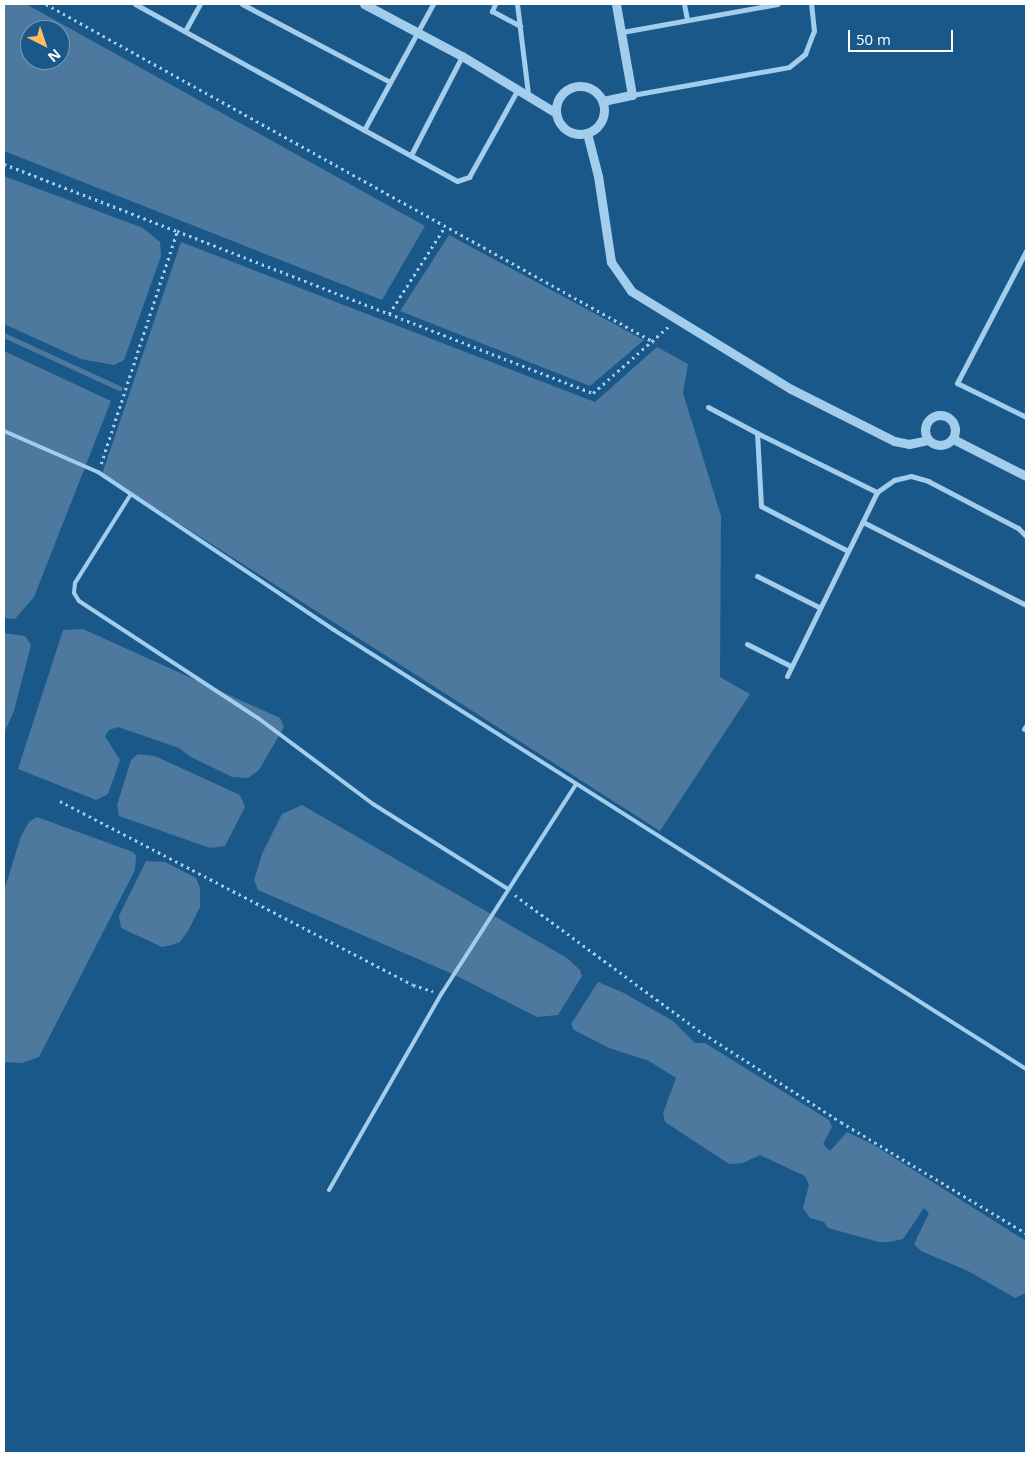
<!DOCTYPE html>
<html>
<head>
<meta charset="utf-8">
<style>
  body { margin:0 }
  #map { position:relative; width:1030px; height:1457px; overflow:hidden; background:#1a5889; font-family:"Open Sans",sans-serif }
  div>[style] { position:absolute }
  .water>* { inset:0; background:#4c799d }
  .stream>* { height:4.5px; margin:-2.25px; padding:0 2.25px; transform-origin:2.25px; border-radius:2.25px; background:#4c799d }
  .path>* { height:2.5px; margin-top:-1.25px; transform-origin:0; background:repeating-linear-gradient(90deg,#a3cded 0 2.5px,transparent 0 6.5px) }
  .service>* { height:4px; margin:-2px; padding:0 2px; transform-origin:2px; border-radius:2px; background:#a3cded }
  .minor>* { height:5px; margin:-2.5px; padding:0 2.5px; transform-origin:2.5px; border-radius:2.5px; background:#a3cded }
  .tertiary>* { height:9px; margin:-4.5px; padding:0 4.5px; transform-origin:4.5px; border-radius:4.5px; background:#a3cded }
  .tertiary>.ring { margin:-4.5px; padding:0; box-sizing:content-box; background:none; border:9px solid #a3cded; border-radius:50% }
  span { translate:-50% -50%; white-space:nowrap; text-align:center; line-height:1.15; -webkit-text-stroke:5px #1a5889; paint-order:stroke }
  .frame { position:absolute; inset:0; border:5px solid #fff; pointer-events:none }
  .north { position:absolute; left:20px; top:20px; width:50px; height:50px; box-sizing:border-box; background:#1a5889; border:1px solid #769bb8; border-radius:50%; rotate:139deg; font-size:14px; font-weight:700; line-height:20px; text-align:center; color:#fff }
  .north::after { content:''; display:block; margin:auto; width:18px; height:22px; background:#ffbd5f; clip-path:polygon(50% 0,100% 100%,50% 72%,0 100%) }
  .scale { position:absolute; left:848px; top:30px; width:105px; height:22px; box-sizing:border-box; border:2px solid #fff; border-top:0; padding-left:6px; font-size:15px; line-height:18px; white-space:nowrap; color:#fff; -webkit-text-stroke:4px #1a5889; paint-order:stroke }
</style>
</head>
<body>
<div id="map">
  <div class="water">
    <i style="clip-path:polygon(evenodd,4px 4px,26px 4px,425px 226px,382px 300px,4px 151px,4px 4px,30px 30px,60px 30px,60px 60px,30px 60px,30px 30px)"></i>
    <i style="clip-path:polygon(4px 176px,143px 228px,160px 242px,161px 256px,124px 360px,114px 365px,81px 359px,4px 324px)"></i>
    <i style="clip-path:polygon(449px 235px,644px 340px,590px 386px,400px 311px)"></i>
    <i style="clip-path:polygon(181px 242px,595px 402px,657px 347px,688px 364px,683px 393px,721px 516px,720px 677px,750px 694px,660px 831px,102px 474px)"></i>
    <i style="clip-path:polygon(4px 351px,111px 401px,34px 597px,15px 619px,4px 618px)"></i>
    <i style="clip-path:polygon(83px 629px,280px 718px,284px 727px,259px 770px,248px 778px,232px 777px,189px 756px,179px 748px,118px 727px,109px 730px,105px 736px,120px 760px,108px 794px,96px 800px,18px 769px,63px 630px)"></i>
    <i style="clip-path:polygon(4px 633px,25px 636px,31px 645px,14px 711px,4px 733px)"></i>
    <i style="clip-path:polygon(138px 754px,155px 756px,240px 795px,245px 807px,225px 846px,210px 848px,119px 816px,117px 805px,131px 760px)"></i>
    <i style="clip-path:polygon(302px 805px,567px 958px,580px 970px,582px 976px,558px 1015px,537px 1017px,455px 975px,258px 890px,254px 880px,262px 854px,282px 814px)"></i>
    <i style="clip-path:polygon(37px 817px,133px 852px,136px 856px,135px 870px,39px 1057px,22px 1063px,4px 1062px,4px 891px,21px 836px,29px 822px)"></i>
    <i style="clip-path:polygon(146px 861px,165px 862px,196px 878px,200px 888px,200px 907px,188px 931px,180px 942px,172px 945px,162px 947px,121px 928px,119px 916px)"></i>
    <i style="clip-path:polygon(598px 982px,622px 992px,673px 1021px,695px 1043px,705px 1043px,829px 1120px,832px 1127px,823px 1144px,830px 1151px,847px 1132px,874px 1145px,1026px 1241px,1026px 1293px,1015px 1298px,968px 1271px,921px 1251px,914px 1244px,929px 1213px,924px 1208px,903px 1239px,890px 1242px,879px 1242px,828px 1228px,824px 1222px,810px 1218px,803px 1208px,809px 1185px,805px 1176px,760px 1155px,743px 1163px,729px 1164px,665px 1122px,663px 1113px,676px 1078px,649px 1061px,609px 1048px,574px 1030px,571px 1024px)"></i>
  </div>
  <div class="stream">
    <i style="left:4px;top:335px;width:127px;rotate:24.7deg"></i>
  </div>
  <div class="path">
    <i style="left:46px;top:4px;width:696px;rotate:29.07deg"></i>
    <i style="left:4px;top:164px;width:186px;rotate:21.2deg"></i>
    <i style="left:389px;top:314px;width:102px;rotate:-57.4deg"></i>
    <i style="left:101px;top:464px;width:245px;rotate:-71.9deg"></i>
    <i style="left:177px;top:231px;width:446px;rotate:21.3deg"></i>
    <i style="left:593px;top:393px;width:101px;rotate:-41.4deg"></i>
    <i style="left:60px;top:801px;width:398px;rotate:27.5deg"></i>
    <i style="left:413px;top:985px;width:21px;rotate:17deg"></i>
    <i style="left:515px;top:895px;width:227px;rotate:36.4deg"></i>
    <i style="left:698px;top:1030px;width:170px;rotate:32.8deg"></i>
    <i style="left:841px;top:1122px;width:216px;rotate:31deg"></i>
  </div>
  <div class="service">
    <i style="left:4px;top:431px;width:103px;rotate:23.6deg"></i>
    <i style="left:98px;top:472px;width:284px;rotate:33.8deg"></i>
    <i style="left:334px;top:630px;width:820px;rotate:32.39deg"></i>
    <i style="left:131px;top:494px;width:105px;rotate:122.2deg"></i>
    <i style="left:75px;top:583px;width:10px;rotate:96deg"></i>
    <i style="left:74px;top:593px;width:9px;rotate:58deg"></i>
    <i style="left:79px;top:601px;width:214px;rotate:33.2deg"></i>
    <i style="left:258px;top:718px;width:144px;rotate:36.8deg"></i>
    <i style="left:373px;top:804px;width:160px;rotate:32.2deg"></i>
    <i style="left:329px;top:1190px;width:227px;rotate:-60.2deg"></i>
    <i style="left:442px;top:993px;width:248px;rotate:-57.3deg"></i>
  </div>
  <div class="minor">
    <i style="left:135px;top:4px;width:367px;rotate:28.8deg"></i>
    <i style="left:457px;top:181px;width:13px;rotate:-18deg"></i>
    <i style="left:469px;top:177px;width:101px;rotate:-60.9deg"></i>
    <i style="left:242px;top:4px;width:167px;rotate:27.8deg"></i>
    <i style="left:495px;top:4px;width:8px;rotate:113deg"></i>
    <i style="left:492px;top:11px;width:32px;rotate:28deg"></i>
    <i style="left:517px;top:4px;width:91px;rotate:83deg"></i>
    <i style="left:684px;top:4px;width:16px;rotate:79deg"></i>
    <i style="left:185px;top:31px;width:31px;rotate:-61deg"></i>
    <i style="left:622px;top:32px;width:158px;rotate:-10.2deg"></i>
    <i style="left:632px;top:95px;width:159px;rotate:-10.1deg"></i>
    <i style="left:789px;top:67px;width:21px;rotate:-39deg"></i>
    <i style="left:805px;top:54px;width:25px;rotate:-69deg"></i>
    <i style="left:814px;top:31px;width:27px;rotate:-96deg"></i>
    <i style="left:364px;top:130px;width:144px;rotate:-61.3deg"></i>
    <i style="left:411px;top:155px;width:111px;rotate:-62.7deg"></i>
    <i style="left:1026px;top:251px;width:149px;rotate:117.6deg"></i>
    <i style="left:957px;top:383px;width:77px;rotate:26.2deg"></i>
    <i style="left:708px;top:407px;width:55px;rotate:28deg"></i>
    <i style="left:863px;top:522px;width:183px;rotate:27deg"></i>
    <i style="left:848px;top:551px;width:98px;rotate:-152.7deg"></i>
    <i style="left:761px;top:506px;width:73px;rotate:-93.1deg"></i>
    <i style="left:757px;top:433px;width:134px;rotate:26.2deg"></i>
    <i style="left:757px;top:576px;width:69px;rotate:26.6deg"></i>
    <i style="left:747px;top:644px;width:49px;rotate:26.6deg"></i>
    <i style="left:787px;top:676px;width:205px;rotate:-63.9deg"></i>
    <i style="left:877px;top:492px;width:21px;rotate:-35deg"></i>
    <i style="left:894px;top:480px;width:17px;rotate:-13deg"></i>
    <i style="left:911px;top:476px;width:18px;rotate:16deg"></i>
    <i style="left:928px;top:481px;width:102px;rotate:27.6deg"></i>
    <i style="left:1018px;top:528px;width:11px;rotate:45deg"></i>
    <i style="left:1024px;top:729px;width:4px;rotate:-56deg"></i>
  </div>
  <div class="tertiary">
    <i style="left:364px;top:4px;width:111px;rotate:28deg"></i>
    <i style="left:462px;top:56px;width:110px;rotate:31.2deg"></i>
    <i class="ring" style="left:556px;top:86px;width:39px;height:39px"></i>
    <i style="left:603px;top:101px;width:30px;rotate:-12deg"></i>
    <i style="left:632px;top:95px;width:92px;rotate:-100deg"></i>
    <i style="left:587px;top:133px;width:44px;rotate:75.7deg"></i>
    <i style="left:598px;top:176px;width:87px;rotate:81.4deg"></i>
    <i style="left:611px;top:262px;width:35px;rotate:55deg"></i>
    <i style="left:631px;top:291px;width:188px;rotate:31.5deg"></i>
    <i style="left:791px;top:389px;width:115px;rotate:26.8deg"></i>
    <i style="left:894px;top:441px;width:15px;rotate:11deg"></i>
    <i style="left:909px;top:444px;width:19px;rotate:-12deg"></i>
    <i class="ring" style="left:925px;top:415px;width:21px;height:21px"></i>
    <i style="left:953px;top:439px;width:82px;rotate:26.9deg"></i>
  </div>
  <div class="frame"></div>
  <div class="north">N</div>
  <div class="scale">50 m</div>
</div>
</body>
</html>
